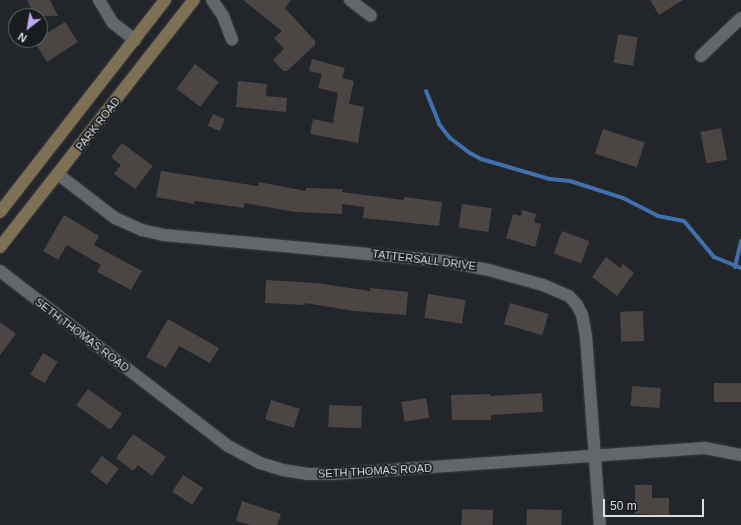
<!DOCTYPE html>
<html>
<head>
<meta charset="utf-8">
<style>
  body { margin:0 }
  #map { position:relative; width:741px; height:525px; overflow:hidden; background:#222529; font-family:Helvetica,sans-serif }
  div>[style] { position:absolute }
  .stream>* { height:4px; margin:-2px; padding:0 2px; transform-origin:2px; border-radius:2px; background:#4071ad }
  .building>* { inset:0; background:#4b4544; transform-origin:0 0 }
  .roads { filter:drop-shadow(0 0 1px #3e4043) drop-shadow(0 0 1px #3e4043) }
  .minor>* { height:12px; margin:-6px; padding:0 6px; transform-origin:6px; border-radius:6px; background:#63676b }
  .secondary>* { height:12px; margin:-6px; padding:0 6px; transform-origin:6px; border-radius:6px; background:#7d7054 }
  span { translate:-50% -50%; white-space:nowrap; text-align:center; line-height:1.15; -webkit-text-stroke:3.5px #191c1f; paint-order:stroke }
  .street-label { font-size:11px; color:#dcdee0 }
  .north { position:absolute; left:8px; top:8px; width:40px; height:40px; box-sizing:border-box; background:#191c1f; border:1px solid #676a6c; border-radius:50%; rotate:211deg; font-size:11px; font-weight:700; line-height:16px; text-align:center; color:#dcdee0 }
  .north::after { content:''; display:block; margin:auto; width:14px; height:18px; background:#bea9f5; clip-path:polygon(50% 0,100% 100%,50% 72%,0 100%) }
  .scale { position:absolute; left:603px; top:499px; width:101px; height:18px; box-sizing:border-box; border:2px solid #dcdee0; border-top:0; padding-left:5px; font-size:12px; line-height:14px; white-space:nowrap; color:#dcdee0; -webkit-text-stroke:3px #191c1f; paint-order:stroke }
</style>
</head>
<body>
<div id="map">
  <div class="stream">
    <i style="left:426px;top:91px;width:35px;rotate:68deg"></i>
    <i style="left:439px;top:124px;width:18px;rotate:52deg"></i>
    <i style="left:450px;top:138px;width:25px;rotate:37deg"></i>
    <i style="left:470px;top:153px;width:13px;rotate:29deg"></i>
    <i style="left:481px;top:159px;width:72px;rotate:16.2deg"></i>
    <i style="left:550px;top:179px;width:20px;rotate:6deg"></i>
    <i style="left:570px;top:181px;width:56px;rotate:17.8deg"></i>
    <i style="left:623px;top:198px;width:39px;rotate:27deg"></i>
    <i style="left:658px;top:216px;width:26px;rotate:11deg"></i>
    <i style="left:684px;top:221px;width:47px;rotate:50.2deg"></i>
    <i style="left:714px;top:257px;width:29px;rotate:22deg"></i>
    <i style="left:735px;top:267px;width:27px;rotate:-77deg"></i>
  </div>
  <div class="building">
    <i style="clip-path:polygon(27px 0,50px 0,58px 16px,35px 16px)"></i>
    <i style="clip-path:polygon(243px 0,291px 0,285px 8px,315px 41px,315px 45px,287px 71px,283px 71px,273px 60px,284px 49px,274px 38px,282px 31px)"></i>
    <i style="clip-path:polygon(650px 0,683px 0,659px 15px)"></i>
    <i style="clip-path:polygon(65px 22px,78px 42px,47px 62px,34px 41px,40px 40px,40px 37px)"></i>
    <i style="left:618px;top:34px;width:20px;height:29px;rotate:9deg"></i>
    <i style="clip-path:polygon(312px 59px,345px 68px,342px 78px,354px 81px,349px 104px,364px 107px,358px 143px,310px 134px,313px 119px,333px 123px,338px 93px,318px 88px,322px 74px,309px 71px)"></i>
    <i style="left:195px;top:64px;width:30px;height:31px;rotate:37deg"></i>
    <i style="clip-path:polygon(238px 81px,267px 84px,266px 96px,287px 98px,286px 112px,236px 107px)"></i>
    <i style="left:213px;top:114px;width:13px;height:13px;rotate:23deg"></i>
    <i style="left:721px;top:128px;width:32px;height:21px;rotate:79deg"></i>
    <i style="left:603px;top:129px;width:44px;height:26px;rotate:18deg"></i>
    <i style="clip-path:polygon(122px 143px,153px 166px,135px 189px,114px 174px,121px 165px,111px 157px)"></i>
    <i style="clip-path:polygon(161px 171px,258px 186px,259px 182px,306px 191px,306px 188px,342px 189px,342px 192px,404px 200px,404px 197px,442px 202px,439px 226px,363px 218px,364px 207px,342px 204px,342px 214px,295px 212px,244px 203px,244px 208px,195px 201px,194px 204px,156px 197px)"></i>
    <i style="left:462px;top:204px;width:30px;height:24px;rotate:8deg"></i>
    <i style="clip-path:polygon(522px 210px,536px 214px,534px 222px,541px 224px,535px 247px,506px 238px,513px 214px,521px 216px)"></i>
    <i style="clip-path:polygon(64px 215px,99px 236px,94px 245px,142px 271px,131px 290px,97px 272px,101px 265px,67px 245px,58px 260px,43px 251px)"></i>
    <i style="left:562px;top:231px;width:29px;height:24px;rotate:20deg"></i>
    <i style="clip-path:polygon(606px 257px,620px 268px,623px 264px,634px 273px,617px 296px,592px 277px)"></i>
    <i style="clip-path:polygon(266px 280px,317px 283px,370px 291px,370px 288px,408px 292px,406px 315px,354px 311px,305px 303px,305px 305px,265px 303px)"></i>
    <i style="left:428px;top:294px;width:38px;height:24px;rotate:9deg"></i>
    <i style="left:510px;top:303px;width:40px;height:22px;rotate:16deg"></i>
    <i style="left:643px;top:311px;width:30px;height:23px;rotate:88deg"></i>
    <i style="clip-path:polygon(168px 319px,219px 348px,210px 363px,179px 346px,166px 368px,146px 357px)"></i>
    <i style="clip-path:polygon(0 322px,16px 334px,0 355px)"></i>
    <i style="left:43px;top:353px;width:17px;height:25px;rotate:31deg"></i>
    <i style="left:741px;top:383px;width:19px;height:27px;rotate:90deg"></i>
    <i style="left:632px;top:386px;width:29px;height:20px;rotate:4deg"></i>
    <i style="left:88px;top:389px;width:42px;height:20px;rotate:36deg"></i>
    <i style="clip-path:polygon(542px 393px,543px 412px,491px 415px,491px 420px,452px 420px,451px 395px,490px 394px,490px 396px)"></i>
    <i style="left:426px;top:398px;width:20px;height:25px;rotate:81deg"></i>
    <i style="left:271px;top:400px;width:30px;height:20px;rotate:17deg"></i>
    <i style="left:329px;top:405px;width:33px;height:22px;rotate:2deg"></i>
    <i style="clip-path:polygon(133px 434px,166px 457px,152px 476px,138px 465px,133px 471px,116px 458px)"></i>
    <i style="left:102px;top:456px;width:21px;height:20px;rotate:37deg"></i>
    <i style="left:183px;top:475px;width:24px;height:20px;rotate:33deg"></i>
    <i style="clip-path:polygon(635px 485px,652px 485px,652px 498px,669px 498px,669px 515px,635px 514px)"></i>
    <i style="clip-path:polygon(242px 501px,281px 514px,277px 525px,250px 525px,236px 521px)"></i>
    <i style="left:462px;top:509px;width:31px;height:16px;rotate:2deg"></i>
    <i style="left:527px;top:509px;width:35px;height:16px;rotate:2deg"></i>
  </div>
  <div class="roads">
    <div class="minor">
      <i style="left:99px;top:0;width:27px;rotate:59deg"></i>
      <i style="left:113px;top:23px;width:28px;rotate:38deg"></i>
      <i style="left:212px;top:0;width:19px;rotate:55deg"></i>
      <i style="left:223px;top:16px;width:25px;rotate:69deg"></i>
      <i style="left:350px;top:0;width:26px;rotate:37deg"></i>
      <i style="left:701px;top:56px;width:55px;rotate:-43.5deg"></i>
      <i style="left:59px;top:175px;width:71px;rotate:37.5deg"></i>
      <i style="left:115px;top:218px;width:30px;rotate:24deg"></i>
      <i style="left:142px;top:230px;width:23px;rotate:13deg"></i>
      <i style="left:164px;top:235px;width:281px;rotate:5.3deg"></i>
      <i style="left:444px;top:261px;width:46px;rotate:11.3deg"></i>
      <i style="left:489px;top:270px;width:56px;rotate:15.5deg"></i>
      <i style="left:543px;top:285px;width:28px;rotate:23deg"></i>
      <i style="left:569px;top:296px;width:12px;rotate:48deg"></i>
      <i style="left:577px;top:305px;width:11px;rotate:63deg"></i>
      <i style="left:582px;top:315px;width:21px;rotate:79deg"></i>
      <i style="left:586px;top:336px;width:190px;rotate:85.8deg"></i>
      <i style="left:0;top:271px;width:287px;rotate:37.5deg"></i>
      <i style="left:228px;top:446px;width:36px;rotate:28deg"></i>
      <i style="left:260px;top:463px;width:24px;rotate:17deg"></i>
      <i style="left:283px;top:470px;width:24px;rotate:9deg"></i>
      <i style="left:307px;top:474px;width:25px"></i>
      <i style="left:332px;top:474px;width:374px;rotate:-4deg"></i>
      <i style="left:705px;top:448px;width:37px;rotate:11deg"></i>
    </div>
    <div class="secondary">
      <i style="left:0;top:212px;width:269px;rotate:-52.1deg"></i>
      <i style="left:0;top:247px;width:314px;rotate:-51.9deg"></i>
    </div>
  </div>
  <div class="street-label">
    <span style="left:98px;top:124px;rotate:-52deg">PARK ROAD</span>
    <span style="left:424px;top:260px;rotate:7deg">TATTERSALL DRIVE</span>
    <span style="left:82px;top:335px;rotate:37deg">SETH THOMAS ROAD</span>
    <span style="left:375px;top:471px;rotate:-3deg">SETH THOMAS ROAD</span>
  </div>
  <div class="north">N</div>
  <div class="scale">50 m</div>
</div>
</body>
</html>
